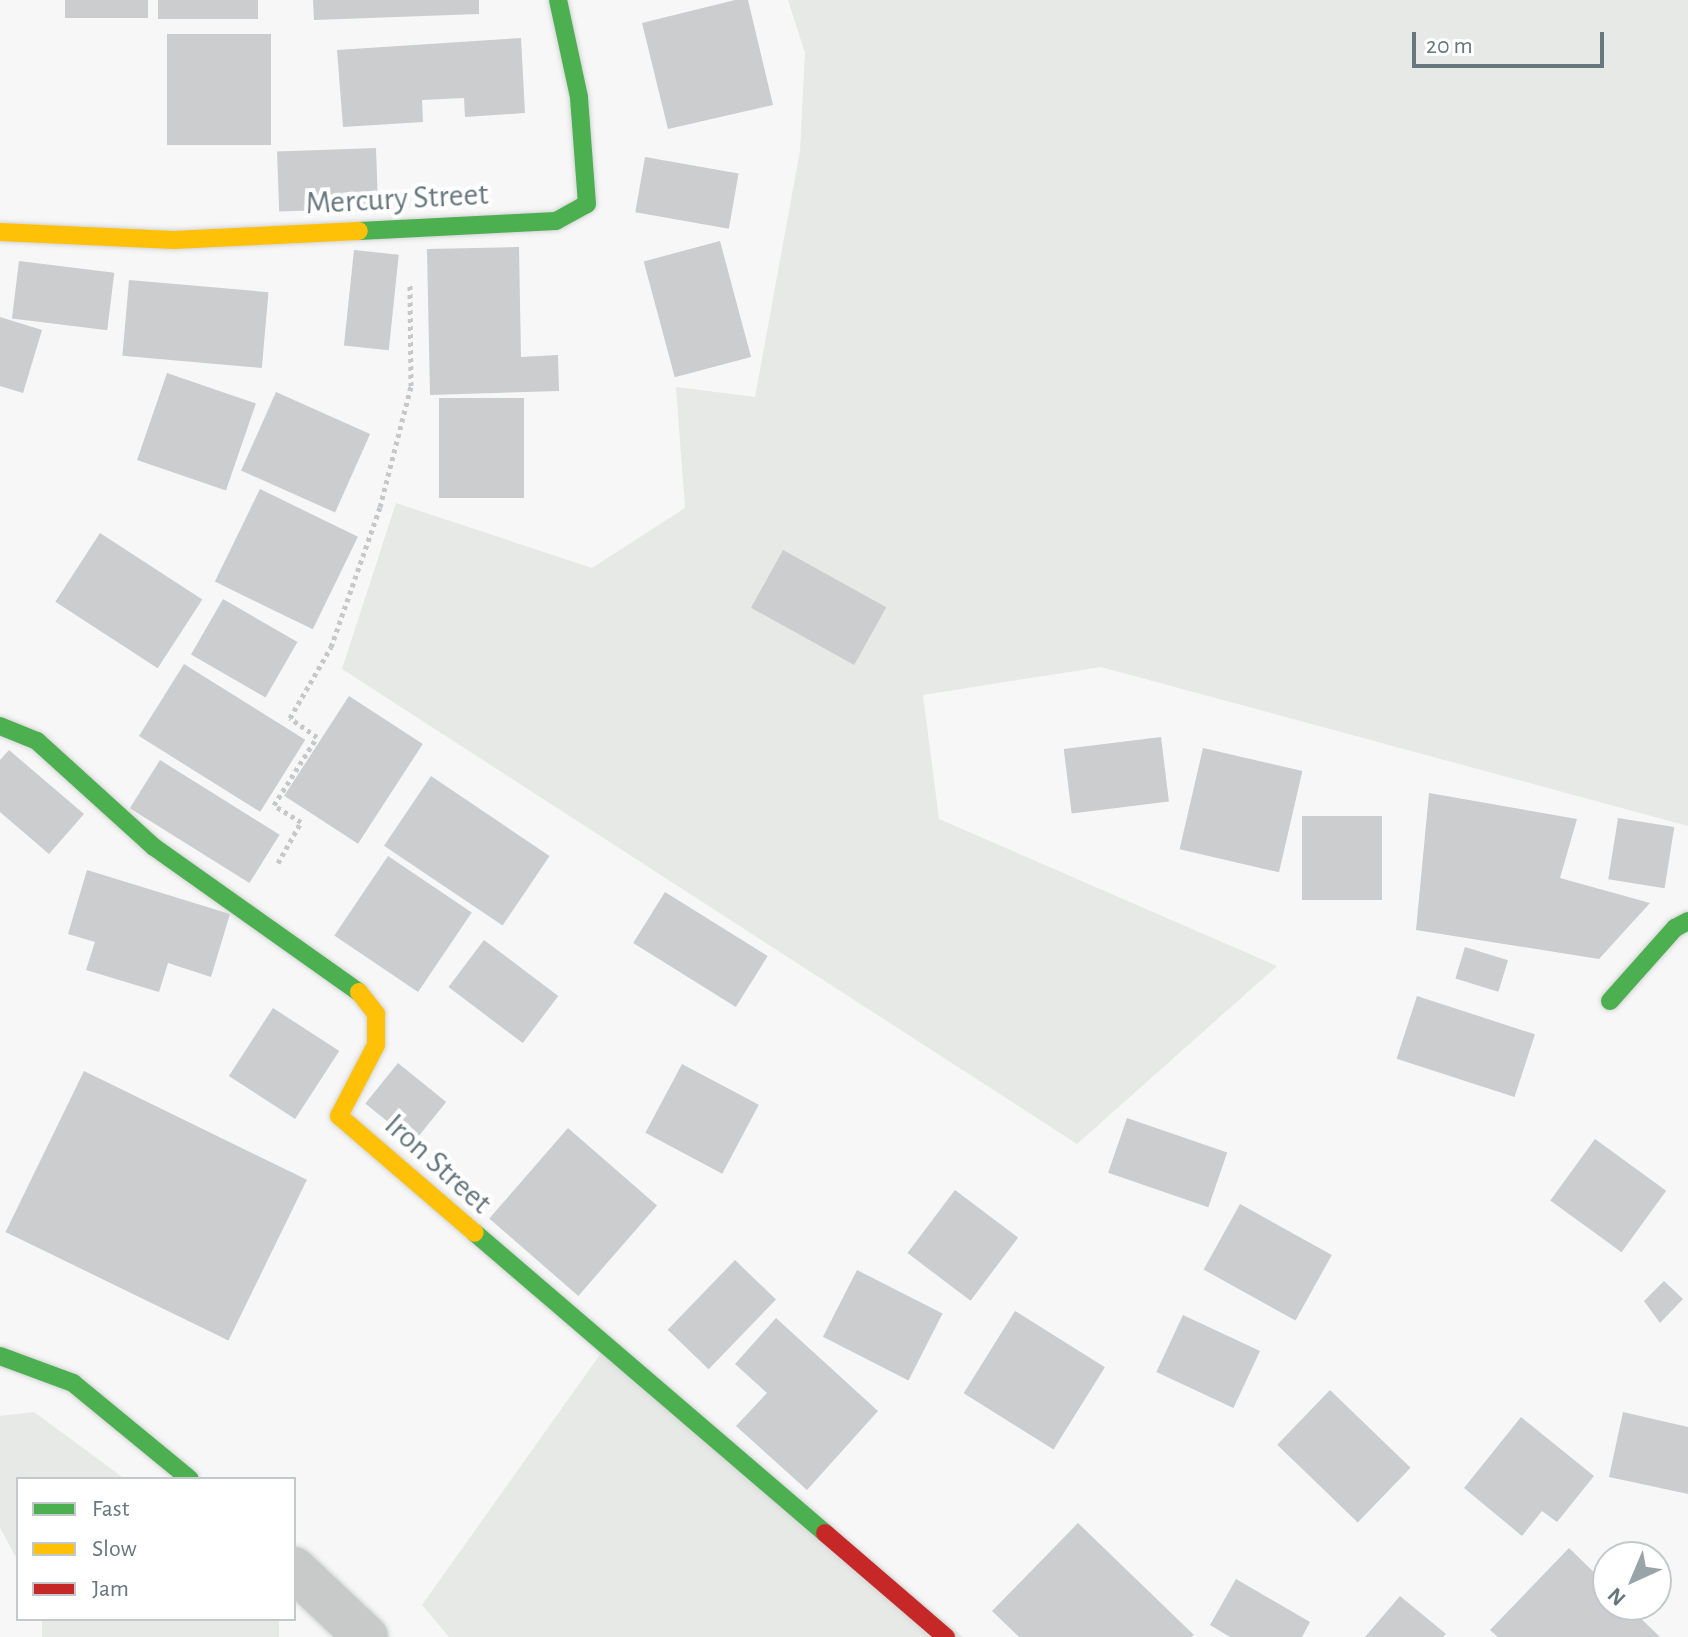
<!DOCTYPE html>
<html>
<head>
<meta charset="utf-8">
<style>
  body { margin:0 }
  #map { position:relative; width:1688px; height:1637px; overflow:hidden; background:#f7f7f7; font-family:"Alegreya Sans",sans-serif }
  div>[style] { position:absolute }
  .green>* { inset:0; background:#e6e9e5; transform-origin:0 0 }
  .building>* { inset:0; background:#cbcdce; transform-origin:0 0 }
  .path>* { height:5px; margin-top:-2.5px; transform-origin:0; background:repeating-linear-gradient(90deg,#c6c7c8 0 4px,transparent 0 8px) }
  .roads { filter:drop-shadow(0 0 2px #d3d4d5) drop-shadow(0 0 2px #d3d4d5) }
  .street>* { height:44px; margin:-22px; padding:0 22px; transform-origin:22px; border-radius:22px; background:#c8caca }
  .fast>* { height:18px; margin:-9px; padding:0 9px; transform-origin:9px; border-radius:9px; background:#4caf50 }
  .slow>* { height:18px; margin:-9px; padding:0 9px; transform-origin:9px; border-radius:9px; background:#ffc107 }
  .jam>* { height:18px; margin:-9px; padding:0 9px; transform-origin:9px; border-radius:9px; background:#c62828 }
  span { translate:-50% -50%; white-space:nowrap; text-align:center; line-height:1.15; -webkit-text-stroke:8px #fff; paint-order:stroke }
  .street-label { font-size:32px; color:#66777e }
  .legend { position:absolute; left:16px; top:1477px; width:280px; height:144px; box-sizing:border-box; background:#fff; border:2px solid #c2c9cb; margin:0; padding:10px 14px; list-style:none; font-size:24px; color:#66777e }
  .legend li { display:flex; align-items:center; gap:16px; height:40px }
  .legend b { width:40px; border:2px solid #c2c9cb }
  .north { position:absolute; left:1592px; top:1541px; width:80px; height:80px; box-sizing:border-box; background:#fff; border:2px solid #c2c9cb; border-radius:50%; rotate:224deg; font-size:22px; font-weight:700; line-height:32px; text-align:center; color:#66777e }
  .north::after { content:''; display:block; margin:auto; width:28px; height:36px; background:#99a4a8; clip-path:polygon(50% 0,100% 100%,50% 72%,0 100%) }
  .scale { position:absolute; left:1412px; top:32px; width:192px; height:36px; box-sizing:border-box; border:4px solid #66777e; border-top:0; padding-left:10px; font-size:24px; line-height:28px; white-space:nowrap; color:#66777e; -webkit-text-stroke:6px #fff; paint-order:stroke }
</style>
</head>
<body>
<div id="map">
  <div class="green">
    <i style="clip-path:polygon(788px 0,1688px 0,1688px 826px,1101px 667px,923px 695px,939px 819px,1277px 966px,1077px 1144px,342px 669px,396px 503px,592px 568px,685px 508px,676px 387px,755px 397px,800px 151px,805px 53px)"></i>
    <i style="clip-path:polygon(609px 1342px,963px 1637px,449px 1637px,422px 1605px)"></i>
    <i style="clip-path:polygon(34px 1412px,125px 1479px,18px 1479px,18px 1561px,0 1528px,0 1416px)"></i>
    <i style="left:42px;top:1619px;width:237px;height:19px"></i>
  </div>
  <div class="building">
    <i style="left:65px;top:0;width:83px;height:18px"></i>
    <i style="left:158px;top:0;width:100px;height:19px"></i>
    <i style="clip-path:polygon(313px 0,479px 0,479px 14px,314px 20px)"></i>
    <i style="clip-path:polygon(735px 0,748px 0,773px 105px,668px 129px,642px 23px)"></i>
    <i style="left:167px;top:34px;width:104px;height:111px"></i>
    <i style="clip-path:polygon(521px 38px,525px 113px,465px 117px,464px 98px,422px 100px,423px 122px,343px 127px,337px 50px)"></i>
    <i style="left:376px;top:148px;width:60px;height:99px;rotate:88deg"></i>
    <i style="left:645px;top:157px;width:95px;height:56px;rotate:10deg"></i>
    <i style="left:720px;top:241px;width:120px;height:79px;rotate:75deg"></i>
    <i style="clip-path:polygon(519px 247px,521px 357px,558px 355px,559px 391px,430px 395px,427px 249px)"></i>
    <i style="left:354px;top:250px;width:45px;height:96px;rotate:6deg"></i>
    <i style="left:19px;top:261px;width:96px;height:58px;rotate:7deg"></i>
    <i style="left:129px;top:280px;width:140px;height:76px;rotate:5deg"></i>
    <i style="clip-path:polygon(0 317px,42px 330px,23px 393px,0 386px)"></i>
    <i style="left:167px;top:373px;width:94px;height:92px;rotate:19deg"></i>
    <i style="left:276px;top:392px;width:103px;height:86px;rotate:24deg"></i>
    <i style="left:439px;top:398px;width:85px;height:100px"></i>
    <i style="left:260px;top:489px;width:109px;height:103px;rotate:26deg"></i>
    <i style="left:100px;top:533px;width:122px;height:82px;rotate:33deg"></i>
    <i style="left:783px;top:550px;width:118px;height:66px;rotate:29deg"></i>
    <i style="left:223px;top:599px;width:86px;height:64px;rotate:30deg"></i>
    <i style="left:184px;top:664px;width:143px;height:85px;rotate:32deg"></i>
    <i style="left:349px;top:696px;width:88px;height:119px;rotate:33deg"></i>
    <i style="left:1161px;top:737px;width:65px;height:98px;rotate:83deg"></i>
    <i style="left:1203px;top:748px;width:102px;height:104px;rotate:13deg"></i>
    <i style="clip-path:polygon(9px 750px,84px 814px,49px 854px,0 812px,0 760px)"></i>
    <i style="left:160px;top:760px;width:141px;height:57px;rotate:32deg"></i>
    <i style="left:431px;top:776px;width:143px;height:84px;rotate:34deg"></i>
    <i style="clip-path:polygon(1429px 793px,1577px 819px,1560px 878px,1650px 903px,1599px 959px,1416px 930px)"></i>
    <i style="left:1302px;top:816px;width:80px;height:84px"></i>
    <i style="left:1618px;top:818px;width:57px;height:62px;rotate:9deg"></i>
    <i style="left:388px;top:856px;width:101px;height:96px;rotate:34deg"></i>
    <i style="clip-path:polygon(87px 870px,230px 914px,211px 977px,168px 963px,159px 992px,86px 970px,95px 942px,68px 934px)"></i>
    <i style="left:665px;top:892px;width:121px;height:60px;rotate:32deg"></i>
    <i style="left:484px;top:940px;width:93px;height:59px;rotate:37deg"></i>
    <i style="left:1465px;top:947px;width:45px;height:33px;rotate:17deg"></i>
    <i style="left:1417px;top:996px;width:124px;height:66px;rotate:18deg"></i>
    <i style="left:273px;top:1008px;width:79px;height:81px;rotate:33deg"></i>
    <i style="left:398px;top:1063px;width:62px;height:52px;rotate:39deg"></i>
    <i style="left:682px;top:1064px;width:87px;height:78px;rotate:28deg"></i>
    <i style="left:84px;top:1071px;width:248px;height:179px;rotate:26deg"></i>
    <i style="left:1127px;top:1118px;width:106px;height:58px;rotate:19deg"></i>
    <i style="left:568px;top:1128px;width:118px;height:120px;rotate:41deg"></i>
    <i style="left:1595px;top:1139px;width:88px;height:76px;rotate:36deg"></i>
    <i style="left:955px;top:1190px;width:79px;height:79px;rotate:37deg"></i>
    <i style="left:1240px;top:1204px;width:105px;height:75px;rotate:29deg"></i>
    <i style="left:735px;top:1260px;width:57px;height:97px;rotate:44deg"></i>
    <i style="left:857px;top:1270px;width:96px;height:75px;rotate:27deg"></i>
    <i style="clip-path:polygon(1664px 1281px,1683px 1299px,1660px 1323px,1644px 1301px)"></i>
    <i style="left:1015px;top:1311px;width:106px;height:97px;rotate:32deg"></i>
    <i style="left:1183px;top:1315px;width:85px;height:63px;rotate:25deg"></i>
    <i style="clip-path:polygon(776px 1318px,878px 1411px,807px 1490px,736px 1426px,767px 1393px,735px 1364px)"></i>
    <i style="left:1330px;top:1390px;width:112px;height:76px;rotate:44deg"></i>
    <i style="clip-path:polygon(1623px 1412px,1688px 1427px,1688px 1494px,1609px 1477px)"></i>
    <i style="clip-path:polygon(1521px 1417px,1594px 1476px,1557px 1522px,1542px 1511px,1522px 1536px,1464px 1488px)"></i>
    <i style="clip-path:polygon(1078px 1523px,1194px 1635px,1191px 1637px,1019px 1637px,992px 1611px)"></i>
    <i style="clip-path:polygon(1569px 1548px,1608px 1586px,1608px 1605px,1627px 1605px,1660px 1637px,1498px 1637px,1490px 1630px)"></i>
    <i style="clip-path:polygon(1236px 1579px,1310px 1622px,1302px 1637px,1230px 1637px,1210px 1625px)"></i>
    <i style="clip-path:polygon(1400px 1596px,1446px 1634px,1443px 1637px,1365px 1637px)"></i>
  </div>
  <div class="path">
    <i style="left:278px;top:863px;width:47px;rotate:-60.7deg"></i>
    <i style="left:301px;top:822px;width:32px;rotate:-148deg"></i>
    <i style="left:274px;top:805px;width:80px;rotate:-57.7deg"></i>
    <i style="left:317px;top:737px;width:33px;rotate:-145deg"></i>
    <i style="left:290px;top:718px;width:82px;rotate:-60deg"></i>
    <i style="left:331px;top:647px;width:148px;rotate:-70.7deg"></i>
    <i style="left:380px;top:507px;width:125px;rotate:-75.6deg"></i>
    <i style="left:411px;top:386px;width:102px;rotate:-90.6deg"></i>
  </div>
  <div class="roads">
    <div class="street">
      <i style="left:294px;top:1569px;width:99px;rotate:43.4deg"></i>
    </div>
    <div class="fast">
      <i style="left:359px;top:231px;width:197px;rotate:-2.9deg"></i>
      <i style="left:556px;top:221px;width:35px;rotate:-29deg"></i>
      <i style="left:587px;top:204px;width:107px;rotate:-94.3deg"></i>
      <i style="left:579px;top:97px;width:99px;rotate:-102.2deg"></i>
      <i style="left:0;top:726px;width:40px;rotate:22deg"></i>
      <i style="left:37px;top:741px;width:158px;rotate:42.2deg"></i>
      <i style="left:154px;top:847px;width:251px;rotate:35.3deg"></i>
      <i style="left:1610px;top:1001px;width:98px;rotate:-48.3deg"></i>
      <i style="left:1675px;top:928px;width:15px;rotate:-28deg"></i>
      <i style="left:475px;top:1233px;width:461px;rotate:40.6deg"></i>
      <i style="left:0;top:1356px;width:78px;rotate:20.3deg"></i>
      <i style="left:73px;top:1383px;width:151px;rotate:39.4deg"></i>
    </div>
    <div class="slow">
      <i style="left:0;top:232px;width:174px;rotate:2.6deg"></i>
      <i style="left:174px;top:240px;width:185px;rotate:-2.8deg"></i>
      <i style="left:359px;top:992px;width:28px;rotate:52deg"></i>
      <i style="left:376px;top:1014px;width:31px;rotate:90deg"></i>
      <i style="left:376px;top:1045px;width:80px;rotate:117.5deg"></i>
      <i style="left:339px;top:1116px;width:179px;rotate:40.7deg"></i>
    </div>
    <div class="jam">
      <i style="left:825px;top:1533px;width:160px;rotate:40.7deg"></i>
    </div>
  </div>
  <div class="street-label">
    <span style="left:397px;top:199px;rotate:-3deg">Mercury Street</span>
    <span style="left:438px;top:1164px;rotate:42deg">Iron Street</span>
  </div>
  <ul class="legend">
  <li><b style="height:10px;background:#4caf50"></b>Fast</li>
  <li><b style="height:10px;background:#ffc107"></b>Slow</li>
  <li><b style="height:10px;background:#c62828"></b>Jam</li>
  </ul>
  <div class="north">N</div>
  <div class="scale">20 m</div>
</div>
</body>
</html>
